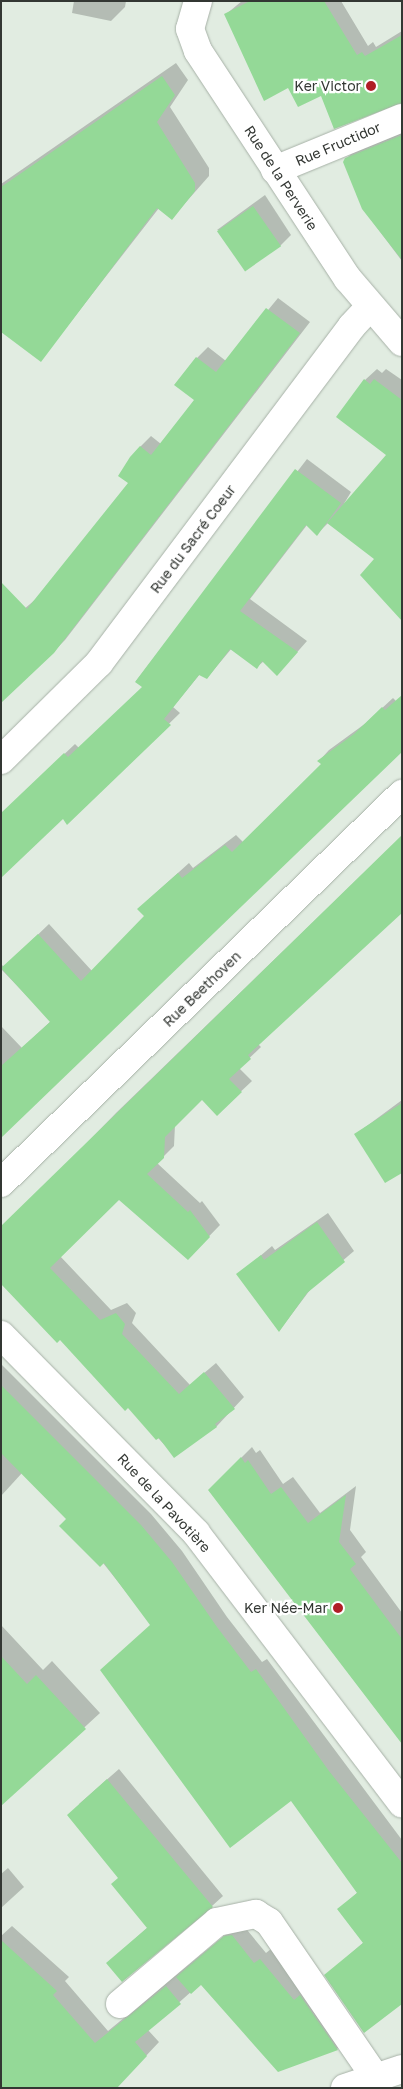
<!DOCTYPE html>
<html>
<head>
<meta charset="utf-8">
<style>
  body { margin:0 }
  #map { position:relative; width:403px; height:2089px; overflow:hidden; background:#e1ece1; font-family:"Golos Text",sans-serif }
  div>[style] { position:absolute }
  .shadow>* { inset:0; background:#0003 }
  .building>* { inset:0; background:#94d997; transform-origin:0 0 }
  .roads { filter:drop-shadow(0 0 1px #a7b1a7) drop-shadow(0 0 1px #a7b1a7) }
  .minor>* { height:28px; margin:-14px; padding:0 14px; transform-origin:14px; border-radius:14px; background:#fff }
  .dots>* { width:14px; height:14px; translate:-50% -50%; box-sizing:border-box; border:2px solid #fff; border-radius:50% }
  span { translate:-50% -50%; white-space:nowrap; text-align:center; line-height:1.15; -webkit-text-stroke:4.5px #fff; paint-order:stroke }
  .poi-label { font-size:14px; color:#333733 }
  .right { translate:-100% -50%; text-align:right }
  .street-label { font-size:14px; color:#333733 }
  .frame { position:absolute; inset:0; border:2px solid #333733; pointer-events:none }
</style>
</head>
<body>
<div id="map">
  <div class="shadow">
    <i style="clip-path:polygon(74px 1px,126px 1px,125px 7px,111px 21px,72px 13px)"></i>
    <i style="clip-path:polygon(242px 1px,341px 1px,368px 46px,373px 42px,376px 47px,402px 31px,402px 102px,321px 94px,289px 86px,225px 15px)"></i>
    <i style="clip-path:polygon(176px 63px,188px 80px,170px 107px,209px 168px,209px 176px,172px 218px,159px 208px,41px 360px,1px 330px,1px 184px)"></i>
    <i style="clip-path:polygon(402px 130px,402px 261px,363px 209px,346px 159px,357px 148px)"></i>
    <i style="clip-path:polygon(265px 195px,291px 235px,280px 246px,217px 230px)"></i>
    <i style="clip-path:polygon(278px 298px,310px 322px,65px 640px,53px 652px,1px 629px,37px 598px,130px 483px,140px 447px,151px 436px,161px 444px,196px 399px,176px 385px,197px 358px,208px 347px,226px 361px)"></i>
    <i style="clip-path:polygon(377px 369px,382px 373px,386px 369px,402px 380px,402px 613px,376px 559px,328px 523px,317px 534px,307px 525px,250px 599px,307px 641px,277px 675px,264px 661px,257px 667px,232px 648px,207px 678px,200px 674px,173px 707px,180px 713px,67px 823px,63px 817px,1px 814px,75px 744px,79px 748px,143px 687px,136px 681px,307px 459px,351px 492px,339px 512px,388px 455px,365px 380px)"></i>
    <i style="clip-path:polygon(393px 698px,396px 701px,1px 1137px,1px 1026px,22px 1048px,51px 1021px,1px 969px,1px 964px,4px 967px,49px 924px,92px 971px,146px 916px,149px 899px,189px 863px,193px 868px,236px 835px,243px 842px,322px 764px,319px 761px,329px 750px,366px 723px)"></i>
    <i style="clip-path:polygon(402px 836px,258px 1044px,261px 1047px,239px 1068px,252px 1081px,217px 1114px,202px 1099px,175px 1125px,174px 1146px,157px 1163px,200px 1203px,202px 1201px,220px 1225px,188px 1258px,119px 1198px,60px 1256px,111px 1310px,127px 1303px,136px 1313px,132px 1323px,190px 1385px,216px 1363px,244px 1397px,217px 1426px,175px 1456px,128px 1406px,1px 1231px,116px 1113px)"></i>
    <i style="clip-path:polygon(402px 1100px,402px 1171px,356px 1134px)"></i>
    <i style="clip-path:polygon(328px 1213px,354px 1251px,313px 1286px,279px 1331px,238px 1275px,272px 1246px,275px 1250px)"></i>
    <i style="clip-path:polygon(1px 1364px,151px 1514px,182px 1551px,227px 1617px,262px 1662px,267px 1659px,402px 1840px,402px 2003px,326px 1975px,364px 1942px,339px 1909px,358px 1892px,291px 1799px,68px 1519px,22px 1473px,1px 1496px)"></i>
    <i style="clip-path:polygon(252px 1447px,256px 1453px,260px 1450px,283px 1484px,293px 1477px,320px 1513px,356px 1486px,350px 1530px,366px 1552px,361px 1557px,402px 1613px,402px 1743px,209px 1490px)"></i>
    <i style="clip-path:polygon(1px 1625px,43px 1670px,52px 1661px,100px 1713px,1px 1804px)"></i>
    <i style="clip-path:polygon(119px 1769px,223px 1896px,212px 1906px,108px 1963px,148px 1927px,79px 1804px)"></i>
    <i style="clip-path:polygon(8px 1868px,24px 1887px,1px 1908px,1px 1874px)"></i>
    <i style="clip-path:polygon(243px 1925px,266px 1953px,271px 1949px,348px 2038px,337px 2049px,201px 1983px,148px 2030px,159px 2042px,116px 2088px,1px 2040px,1px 1936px,12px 1926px,69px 1977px,65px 1981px,108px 2031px,236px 1926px)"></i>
  </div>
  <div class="building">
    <i style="clip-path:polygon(250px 1px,324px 1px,357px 55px,362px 52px,365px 56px,402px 35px,402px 103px,334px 129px,321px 96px,298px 107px,288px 88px,264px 101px,224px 14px)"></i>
    <i style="clip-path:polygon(162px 76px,175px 95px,157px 122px,195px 183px,195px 191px,172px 220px,157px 208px,41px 362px,1px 332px,1px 187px)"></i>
    <i style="clip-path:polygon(402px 135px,402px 260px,362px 209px,343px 162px,345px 158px)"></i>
    <i style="left:253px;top:206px;width:49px;height:44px;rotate:55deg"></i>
    <i style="clip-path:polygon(266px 308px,300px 333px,54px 653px,1px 703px,1px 582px,27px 609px,128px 483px,118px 476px,130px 457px,140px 446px,151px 455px,194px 400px,174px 385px,196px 357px,216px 372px)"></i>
    <i style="clip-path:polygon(364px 379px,370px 384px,374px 379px,402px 400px,402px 621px,360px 575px,374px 559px,327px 523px,386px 455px,336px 417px)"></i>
    <i style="clip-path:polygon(295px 469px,341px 503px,317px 536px,306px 525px,240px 611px,298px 652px,277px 676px,262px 661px,257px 669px,230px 649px,207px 679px,199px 675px,164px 719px,171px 725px,67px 825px,63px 819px,1px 878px,1px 813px,64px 753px,68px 757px,142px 687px,135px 682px)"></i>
    <i style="clip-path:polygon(402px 695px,402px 752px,1px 1138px,1px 1066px,50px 1022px,1px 968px,38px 934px,81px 981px,144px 916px,137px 909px,178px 873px,182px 878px,225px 845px,232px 852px,321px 764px,317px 761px,354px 734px,382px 707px,385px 710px)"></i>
    <i style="clip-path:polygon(402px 835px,402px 913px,248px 1055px,251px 1059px,229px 1079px,242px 1092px,217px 1116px,202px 1100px,165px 1137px,164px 1158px,147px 1174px,188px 1212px,190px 1210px,210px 1237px,188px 1260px,119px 1200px,50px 1268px,100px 1320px,116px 1313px,125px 1324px,122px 1334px,179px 1394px,204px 1372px,235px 1409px,215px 1424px,217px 1427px,174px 1458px,159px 1438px,156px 1440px,128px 1408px,125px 1411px,60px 1340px,57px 1343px,1px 1284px,1px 1226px)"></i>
    <i style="clip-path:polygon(402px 1103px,402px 1173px,385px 1183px,354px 1134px)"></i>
    <i style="clip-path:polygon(317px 1222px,345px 1262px,307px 1293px,279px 1332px,236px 1274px,261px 1255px,264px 1260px)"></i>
    <i style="clip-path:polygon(1px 1385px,141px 1525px,172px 1562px,217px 1627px,251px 1672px,256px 1669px,329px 1771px,402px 1863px,402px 2004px,364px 2033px,324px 1975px,363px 1943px,337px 1909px,357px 1893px,291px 1801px,230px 1848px,100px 1670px,150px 1625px,104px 1563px,100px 1567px,59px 1526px,66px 1519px,1px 1453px)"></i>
    <i style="clip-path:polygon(241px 1457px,245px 1463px,248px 1460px,271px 1494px,281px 1487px,308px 1523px,346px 1495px,339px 1542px,356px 1564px,350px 1569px,402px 1639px,402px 1744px,208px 1490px)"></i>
    <i style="clip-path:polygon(1px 1656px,27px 1684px,36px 1675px,86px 1729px,1px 1806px)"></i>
    <i style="clip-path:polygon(107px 1779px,213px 1907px,122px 1982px,106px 1963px,147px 1928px,111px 1884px,118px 1878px,67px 1815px)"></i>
    <i style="clip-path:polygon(232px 1935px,254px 1963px,260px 1959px,294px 2000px,300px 1995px,338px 2050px,278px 2072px,201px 1985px,191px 1994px,176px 1977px,224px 1936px)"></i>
    <i style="clip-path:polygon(1px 1940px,57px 1991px,53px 1995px,95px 2043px,166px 1986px,181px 2004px,135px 2042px,147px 2056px,117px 2088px,1px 2088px)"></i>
  </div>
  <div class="roads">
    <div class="minor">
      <i style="left:198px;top:1px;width:29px;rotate:106deg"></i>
      <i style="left:190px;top:29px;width:23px;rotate:70deg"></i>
      <i style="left:198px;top:51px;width:273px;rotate:56.7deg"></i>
      <i style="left:348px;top:279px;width:83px;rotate:49.4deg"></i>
      <i style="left:275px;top:170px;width:137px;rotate:-22.3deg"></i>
      <i style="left:1px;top:760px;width:138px;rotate:-44.7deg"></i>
      <i style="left:99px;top:663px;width:421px;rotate:-53.1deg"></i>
      <i style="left:352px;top:326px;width:26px;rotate:-47deg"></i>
      <i style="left:1px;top:1183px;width:559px;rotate:-44.13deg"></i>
      <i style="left:1px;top:1335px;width:278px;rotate:45.4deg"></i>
      <i style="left:196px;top:1533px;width:340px;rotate:52.7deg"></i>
      <i style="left:120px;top:2004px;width:127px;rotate:-40.2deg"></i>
      <i style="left:217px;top:1922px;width:40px;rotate:-12deg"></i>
      <i style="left:256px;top:1914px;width:15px;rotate:32deg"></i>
      <i style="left:269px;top:1922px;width:189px;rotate:55.6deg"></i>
      <i style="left:345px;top:2088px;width:60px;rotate:-18.4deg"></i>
    </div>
  </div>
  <div class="dots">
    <i style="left:371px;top:86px;background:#b01e26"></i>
    <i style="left:338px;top:1608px;background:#b01e26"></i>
  </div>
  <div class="poi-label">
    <span class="right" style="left:361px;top:86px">Ker Victor</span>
    <span class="right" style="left:328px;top:1608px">Ker Née-Mar</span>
  </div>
  <div class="street-label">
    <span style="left:338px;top:144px;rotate:-23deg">Rue Fructidor</span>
    <span style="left:281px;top:178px;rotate:57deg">Rue de la Perverie</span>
    <span style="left:193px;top:539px;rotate:-53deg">Rue du Sacré Coeur</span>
    <span style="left:202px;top:989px;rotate:-44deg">Rue Beethoven</span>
    <span style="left:164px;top:1503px;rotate:47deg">Rue de la Pavotière</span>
  </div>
  <div class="frame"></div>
</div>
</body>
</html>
